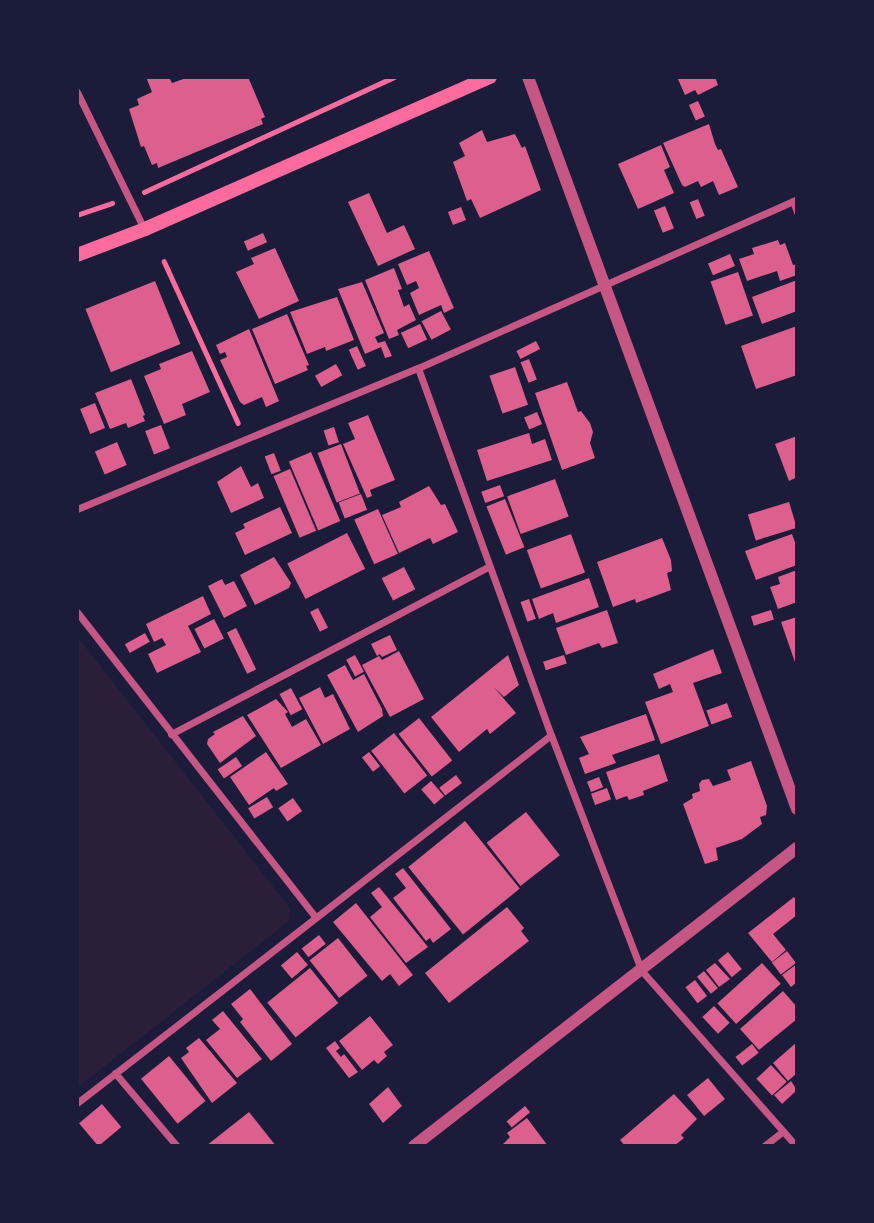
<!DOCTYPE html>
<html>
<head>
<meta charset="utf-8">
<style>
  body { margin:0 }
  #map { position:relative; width:874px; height:1223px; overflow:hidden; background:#1b1b3a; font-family:"PT Sans Narrow",sans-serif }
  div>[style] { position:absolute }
  .green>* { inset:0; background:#2a1e3b }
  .building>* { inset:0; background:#dd5f8e; transform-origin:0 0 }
  .path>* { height:4.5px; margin:-2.25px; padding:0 2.25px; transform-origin:2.25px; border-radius:2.25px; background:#ff6b9d }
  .minor>* { height:7px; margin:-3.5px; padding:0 3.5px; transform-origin:3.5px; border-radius:3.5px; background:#c65784 }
  .tertiary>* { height:12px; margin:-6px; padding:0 6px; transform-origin:6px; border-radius:6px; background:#c65784 }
  .secondary>* { height:14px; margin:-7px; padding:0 7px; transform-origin:7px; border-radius:7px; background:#ff6b9d }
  span { translate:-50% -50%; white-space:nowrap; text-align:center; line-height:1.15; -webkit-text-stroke:7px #1b1b3a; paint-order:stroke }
  .frame { position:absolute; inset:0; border:79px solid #1b1b3a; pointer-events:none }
</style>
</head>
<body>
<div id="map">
  <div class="green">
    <i style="clip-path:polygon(77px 636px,290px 908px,289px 921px,77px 1088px)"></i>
  </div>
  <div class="building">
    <i style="clip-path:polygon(146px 77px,169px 77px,172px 83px,189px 77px,248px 77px,265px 117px,261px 119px,263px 124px,158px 168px,157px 163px,152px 165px,144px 146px,141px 147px,129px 109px,139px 105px,137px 99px,152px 92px)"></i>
    <i style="clip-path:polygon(677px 77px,715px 77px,718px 85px,698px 95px,695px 90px,685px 95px)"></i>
    <i style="left:698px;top:101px;width:17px;height:10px;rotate:66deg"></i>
    <i style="clip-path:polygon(709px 124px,715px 144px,718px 150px,721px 149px,738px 187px,719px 195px,713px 181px,701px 187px,698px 181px,685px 187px,682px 185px,663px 143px)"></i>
    <i style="clip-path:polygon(482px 130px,487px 142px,515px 134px,522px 148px,525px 146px,541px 190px,480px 218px,471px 199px,467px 201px,453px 162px,465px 156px,459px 143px)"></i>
    <i style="clip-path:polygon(661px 145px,670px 167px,664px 170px,674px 193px,638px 209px,618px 164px)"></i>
    <i style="clip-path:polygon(369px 193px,387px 233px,404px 225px,415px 249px,378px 266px,348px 202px)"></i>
    <i style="left:698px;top:199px;width:18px;height:9px;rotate:68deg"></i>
    <i style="left:665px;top:206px;width:24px;height:12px;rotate:68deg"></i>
    <i style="left:461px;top:207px;width:14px;height:14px;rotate:69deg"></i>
    <i style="left:263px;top:233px;width:10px;height:21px;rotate:66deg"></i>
    <i style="clip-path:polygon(778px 240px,780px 245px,785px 243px,793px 265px,797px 264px,797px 275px,780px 281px,777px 271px,747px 281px,739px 259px,754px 254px,752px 248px)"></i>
    <i style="clip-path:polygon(275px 248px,299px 301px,259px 319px,236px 272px,254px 264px,251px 258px)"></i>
    <i style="clip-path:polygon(429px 251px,454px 308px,444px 313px,441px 305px,419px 315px,410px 293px,419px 288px,416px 281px,407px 285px,398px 264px)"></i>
    <i style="left:730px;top:254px;width:13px;height:24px;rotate:67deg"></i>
    <i style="clip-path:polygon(394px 268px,402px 289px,398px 290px,404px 307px,409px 304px,416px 320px,397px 330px,399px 335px,389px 339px,365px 280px)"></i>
    <i style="left:738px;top:272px;width:46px;height:29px;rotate:71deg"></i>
    <i style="clip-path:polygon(797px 280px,797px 311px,762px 324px,752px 297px)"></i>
    <i style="left:155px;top:281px;width:68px;height:75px;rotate:68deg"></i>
    <i style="clip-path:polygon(362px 282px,384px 333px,375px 337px,378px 343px,385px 341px,392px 356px,385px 358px,381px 347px,365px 354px,338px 289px)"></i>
    <i style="clip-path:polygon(337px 297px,354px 340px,326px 351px,325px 347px,307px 354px,290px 312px)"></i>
    <i style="left:441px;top:311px;width:21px;height:22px;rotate:62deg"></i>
    <i style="clip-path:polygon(287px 314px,309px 365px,306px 366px,308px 370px,275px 384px,252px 329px)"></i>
    <i style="left:420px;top:324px;width:17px;height:21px;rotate:65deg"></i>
    <i style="clip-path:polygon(797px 326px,797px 375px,756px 389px,741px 346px)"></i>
    <i style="clip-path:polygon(249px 329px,279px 401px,266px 407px,262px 397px,244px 405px,240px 402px,220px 360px,227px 357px,225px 352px,220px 354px,216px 345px)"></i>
    <i style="left:536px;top:341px;width:9px;height:22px;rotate:63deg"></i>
    <i style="left:357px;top:346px;width:22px;height:9px;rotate:66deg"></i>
    <i style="clip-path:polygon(192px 351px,210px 392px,182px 404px,186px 415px,164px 424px,144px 376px,161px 369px,159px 364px)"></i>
    <i style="left:529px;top:359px;width:22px;height:9px;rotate:69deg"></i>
    <i style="left:336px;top:364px;width:13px;height:24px;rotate:61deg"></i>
    <i style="left:515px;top:367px;width:40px;height:27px;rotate:71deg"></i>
    <i style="clip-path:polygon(131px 379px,145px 415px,143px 416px,145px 421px,128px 428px,126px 423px,110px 429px,95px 393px)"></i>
    <i style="clip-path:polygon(567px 382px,578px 412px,581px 411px,590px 423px,593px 432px,590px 443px,595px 458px,562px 470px,535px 393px)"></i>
    <i style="left:95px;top:403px;width:27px;height:16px;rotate:68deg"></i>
    <i style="left:537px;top:412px;width:13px;height:14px;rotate:67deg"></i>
    <i style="clip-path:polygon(368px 415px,395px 480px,370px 490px,372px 496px,367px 498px,343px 444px,355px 439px,348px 423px)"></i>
    <i style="left:161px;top:425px;width:25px;height:17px;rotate:69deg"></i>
    <i style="left:334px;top:427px;width:16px;height:11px;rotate:72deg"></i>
    <i style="clip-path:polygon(529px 433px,532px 444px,545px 439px,552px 460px,487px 481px,477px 450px)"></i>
    <i style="clip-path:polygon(797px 436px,797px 477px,789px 481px,775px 444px)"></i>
    <i style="left:117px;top:442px;width:25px;height:24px;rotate:67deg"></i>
    <i style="left:341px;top:444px;width:53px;height:25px;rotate:69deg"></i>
    <i style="left:311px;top:452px;width:75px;height:24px;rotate:67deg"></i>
    <i style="left:274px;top:453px;width:19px;height:10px;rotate:69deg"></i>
    <i style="clip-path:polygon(241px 466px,251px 487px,258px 483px,264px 498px,231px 513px,217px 482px)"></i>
    <i style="left:290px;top:469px;width:67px;height:18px;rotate:67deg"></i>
    <i style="left:555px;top:479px;width:40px;height:51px;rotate:70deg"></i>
    <i style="left:500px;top:485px;width:12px;height:20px;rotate:70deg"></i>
    <i style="clip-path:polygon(429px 486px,441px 505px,445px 504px,458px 532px,433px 544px,430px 538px,399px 553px,382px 515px,401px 507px,399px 502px)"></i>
    <i style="left:361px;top:494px;width:17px;height:24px;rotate:69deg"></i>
    <i style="left:505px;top:499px;width:52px;height:20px;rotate:68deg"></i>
    <i style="left:789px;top:502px;width:27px;height:43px;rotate:73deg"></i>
    <i style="clip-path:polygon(280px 507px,292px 533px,245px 555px,235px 533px,245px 528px,243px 524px)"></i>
    <i style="left:378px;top:509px;width:49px;height:26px;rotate:66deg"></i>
    <i style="left:347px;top:533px;width:40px;height:67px;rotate:63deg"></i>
    <i style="left:571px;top:534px;width:41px;height:47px;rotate:70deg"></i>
    <i style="clip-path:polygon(792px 534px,797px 548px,797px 565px,756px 580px,745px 551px)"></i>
    <i style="clip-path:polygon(662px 538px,671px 560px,672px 571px,667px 573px,671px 590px,636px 603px,635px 599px,613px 607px,597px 562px)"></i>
    <i style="clip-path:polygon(274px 557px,291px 583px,289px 588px,255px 605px,240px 575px)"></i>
    <i style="left:404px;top:567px;width:25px;height:25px;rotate:63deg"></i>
    <i style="clip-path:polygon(797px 570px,797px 602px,778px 609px,770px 587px,780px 584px,778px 577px)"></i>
    <i style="clip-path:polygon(589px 578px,599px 607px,556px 623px,553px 613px,539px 619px,532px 599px)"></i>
    <i style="clip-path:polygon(222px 579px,225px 585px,234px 581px,247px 606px,224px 618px,208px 586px)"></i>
    <i style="clip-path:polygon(203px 596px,211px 614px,188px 626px,201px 652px,157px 673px,148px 654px,166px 645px,162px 638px,154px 642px,146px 624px)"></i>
    <i style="left:529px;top:599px;width:21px;height:9px;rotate:71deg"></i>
    <i style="left:318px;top:608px;width:22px;height:9px;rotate:63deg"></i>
    <i style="clip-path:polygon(607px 610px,618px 643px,602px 648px,599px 643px,566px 655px,556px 628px)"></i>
    <i style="left:771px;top:610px;width:10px;height:21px;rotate:73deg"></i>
    <i style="clip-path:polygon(797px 617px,797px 668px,781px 622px)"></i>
    <i style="left:214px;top:619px;width:22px;height:22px;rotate:63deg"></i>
    <i style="left:236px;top:628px;width:46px;height:10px;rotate:64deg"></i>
    <i style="left:145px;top:633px;width:10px;height:23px;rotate:61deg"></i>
    <i style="clip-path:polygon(390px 635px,397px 650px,382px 657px,380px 654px,377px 656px,371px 644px)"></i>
    <i style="clip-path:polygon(713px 649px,722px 673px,693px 683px,709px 726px,661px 744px,645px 702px,673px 692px,670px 684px,659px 689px,653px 674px)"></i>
    <i style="clip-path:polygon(399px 651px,424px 699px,390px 717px,362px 665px,379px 656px,382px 660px)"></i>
    <i style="left:355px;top:655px;width:19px;height:10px;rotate:62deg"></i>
    <i style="clip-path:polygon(508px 655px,519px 685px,504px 697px,494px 687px,516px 713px,490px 734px,487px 729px,459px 752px,431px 717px)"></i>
    <i style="left:564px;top:655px;width:9px;height:22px;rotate:72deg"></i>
    <i style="clip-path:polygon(345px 665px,353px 680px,364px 674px,382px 709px,383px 716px,358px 732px,327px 675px)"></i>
    <i style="clip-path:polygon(320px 687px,325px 698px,333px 694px,350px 729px,323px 744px,299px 698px)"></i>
    <i style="left:291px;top:688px;width:24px;height:13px;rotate:62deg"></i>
    <i style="clip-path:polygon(276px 699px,288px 712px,285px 714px,292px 727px,306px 719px,321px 745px,281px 768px,247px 715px)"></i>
    <i style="left:727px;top:703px;width:15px;height:22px;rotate:70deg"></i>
    <i style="clip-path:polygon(646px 714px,655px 740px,612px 755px,616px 763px,585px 774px,579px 758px,589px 754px,580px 737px)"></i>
    <i style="clip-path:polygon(243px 716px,256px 736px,220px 763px,207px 744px,208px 739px,215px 734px,213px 732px)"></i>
    <i style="left:419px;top:718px;width:54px;height:26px;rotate:52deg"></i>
    <i style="left:394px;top:733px;width:54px;height:29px;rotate:52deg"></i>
    <i style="clip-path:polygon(266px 752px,288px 784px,276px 791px,274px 788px,249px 805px,230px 777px)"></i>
    <i style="left:369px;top:752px;width:18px;height:9px;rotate:52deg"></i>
    <i style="clip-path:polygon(659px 754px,668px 781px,643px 791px,644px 795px,629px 800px,627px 796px,616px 800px,606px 772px)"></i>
    <i style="left:236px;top:757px;width:11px;height:22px;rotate:56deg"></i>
    <i style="clip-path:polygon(751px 761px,767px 806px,766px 815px,760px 817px,762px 824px,742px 839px,716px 848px,718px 860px,705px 864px,683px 804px,693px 798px,692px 794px,700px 791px,699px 784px,702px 780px,709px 779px,713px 786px,731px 780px,727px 770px)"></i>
    <i style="left:456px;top:775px;width:10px;height:21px;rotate:53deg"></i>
    <i style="left:599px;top:777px;width:11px;height:13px;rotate:68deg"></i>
    <i style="left:431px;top:781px;width:20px;height:13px;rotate:49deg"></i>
    <i style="left:607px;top:788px;width:12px;height:17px;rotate:70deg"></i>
    <i style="left:267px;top:797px;width:12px;height:22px;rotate:59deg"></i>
    <i style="left:293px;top:798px;width:16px;height:18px;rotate:55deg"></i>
    <i style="left:526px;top:812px;width:55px;height:50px;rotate:52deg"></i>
    <i style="left:465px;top:821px;width:87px;height:73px;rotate:51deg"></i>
    <i style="clip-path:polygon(403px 868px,451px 929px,433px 943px,430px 938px,426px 941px,393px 898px,406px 888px,395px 874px)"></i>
    <i style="clip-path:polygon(379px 887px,428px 947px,406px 963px,370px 917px,382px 907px,371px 893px)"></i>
    <i style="clip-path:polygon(794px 897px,797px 901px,797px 915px,773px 934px,786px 950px,772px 962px,748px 933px)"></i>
    <i style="clip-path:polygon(356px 903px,413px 975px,399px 986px,390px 974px,382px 981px,333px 922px)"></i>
    <i style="clip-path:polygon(507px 907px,524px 928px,521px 931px,529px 941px,449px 1003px,425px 973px)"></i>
    <i style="left:319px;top:935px;width:11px;height:22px;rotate:52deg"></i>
    <i style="left:338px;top:938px;width:48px;height:36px;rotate:52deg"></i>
    <i style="left:787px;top:951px;width:15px;height:19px;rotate:53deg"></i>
    <i style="left:297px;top:952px;width:17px;height:21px;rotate:50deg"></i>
    <i style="left:728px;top:952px;width:22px;height:13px;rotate:51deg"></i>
    <i style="clip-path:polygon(715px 963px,730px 979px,719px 987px,706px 970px)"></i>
    <i style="left:762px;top:963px;width:28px;height:60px;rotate:48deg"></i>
    <i style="clip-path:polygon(797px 964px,797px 982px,791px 987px,782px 975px)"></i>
    <i style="left:310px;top:968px;width:45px;height:55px;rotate:51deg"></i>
    <i style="left:704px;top:971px;width:22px;height:9px;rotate:51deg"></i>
    <i style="left:695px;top:980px;width:20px;height:12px;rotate:53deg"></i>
    <i style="clip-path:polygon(250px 989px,292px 1044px,271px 1061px,240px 1022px,243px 1019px,231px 1004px)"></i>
    <i style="clip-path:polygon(783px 991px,797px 1007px,797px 1019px,759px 1050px,740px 1029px)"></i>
    <i style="left:714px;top:1006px;width:23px;height:16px;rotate:47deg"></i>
    <i style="clip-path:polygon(223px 1011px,262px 1059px,237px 1078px,206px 1040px,220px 1029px,212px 1020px)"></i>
    <i style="clip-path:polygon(370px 1016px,393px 1045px,384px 1052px,387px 1056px,378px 1064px,374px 1060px,362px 1070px,339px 1041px)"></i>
    <i style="clip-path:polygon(199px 1038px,237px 1083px,212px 1103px,181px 1058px,189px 1052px,186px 1048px)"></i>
    <i style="clip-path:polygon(335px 1041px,340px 1048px,336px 1051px,341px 1057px,344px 1054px,358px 1072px,349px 1078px,326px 1048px)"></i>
    <i style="clip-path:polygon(797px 1042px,797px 1073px,788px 1081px,773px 1063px)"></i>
    <i style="left:752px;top:1044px;width:11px;height:21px;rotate:52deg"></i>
    <i style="left:169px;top:1056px;width:58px;height:36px;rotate:51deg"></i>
    <i style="left:771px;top:1065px;width:23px;height:20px;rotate:47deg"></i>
    <i style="left:708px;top:1078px;width:27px;height:27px;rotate:51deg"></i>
    <i style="clip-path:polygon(791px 1081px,797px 1090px,782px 1104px,774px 1095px)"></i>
    <i style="clip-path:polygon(388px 1087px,402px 1106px,383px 1123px,369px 1104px)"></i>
    <i style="clip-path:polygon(674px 1094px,697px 1119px,681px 1135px,684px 1138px,674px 1146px,625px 1146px,620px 1140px)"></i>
    <i style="left:102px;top:1104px;width:30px;height:30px;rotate:50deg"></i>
    <i style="left:525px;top:1106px;width:8px;height:24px;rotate:50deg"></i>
    <i style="clip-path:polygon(249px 1112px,276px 1146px,206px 1146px)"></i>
    <i style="clip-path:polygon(527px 1118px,548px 1146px,501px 1146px,510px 1137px,507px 1133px)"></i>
  </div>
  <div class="path">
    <i style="left:144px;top:192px;width:275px;rotate:-24.7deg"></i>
    <i style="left:77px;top:215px;width:37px;rotate:-19deg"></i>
    <i style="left:164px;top:261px;width:178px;rotate:65.4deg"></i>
  </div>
  <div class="minor">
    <i style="left:77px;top:92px;width:153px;rotate:63.9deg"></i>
    <i style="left:793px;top:201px;width:12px;rotate:70deg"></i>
    <i style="left:418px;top:368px;width:390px;rotate:70.1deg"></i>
    <i style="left:551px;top:735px;width:252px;rotate:69deg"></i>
    <i style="left:641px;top:970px;width:235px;rotate:48.6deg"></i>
    <i style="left:77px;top:509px;width:369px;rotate:-22.5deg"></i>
    <i style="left:418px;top:368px;width:415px;rotate:-24deg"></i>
    <i style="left:77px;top:612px;width:387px;rotate:52deg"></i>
    <i style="left:171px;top:734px;width:360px;rotate:-27.8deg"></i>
    <i style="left:115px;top:1073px;width:96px;rotate:49.7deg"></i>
    <i style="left:77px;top:1103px;width:600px;rotate:-37.82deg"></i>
    <i style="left:764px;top:1146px;width:24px;rotate:-38deg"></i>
  </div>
  <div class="tertiary">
    <i style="left:528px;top:77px;width:780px;rotate:69.82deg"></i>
    <i style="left:414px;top:1146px;width:485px;rotate:-37.9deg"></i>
  </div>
  <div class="secondary">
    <i style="left:77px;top:255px;width:73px;rotate:-20.9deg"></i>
    <i style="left:145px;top:229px;width:377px;rotate:-23.8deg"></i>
  </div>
  <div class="frame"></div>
</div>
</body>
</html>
